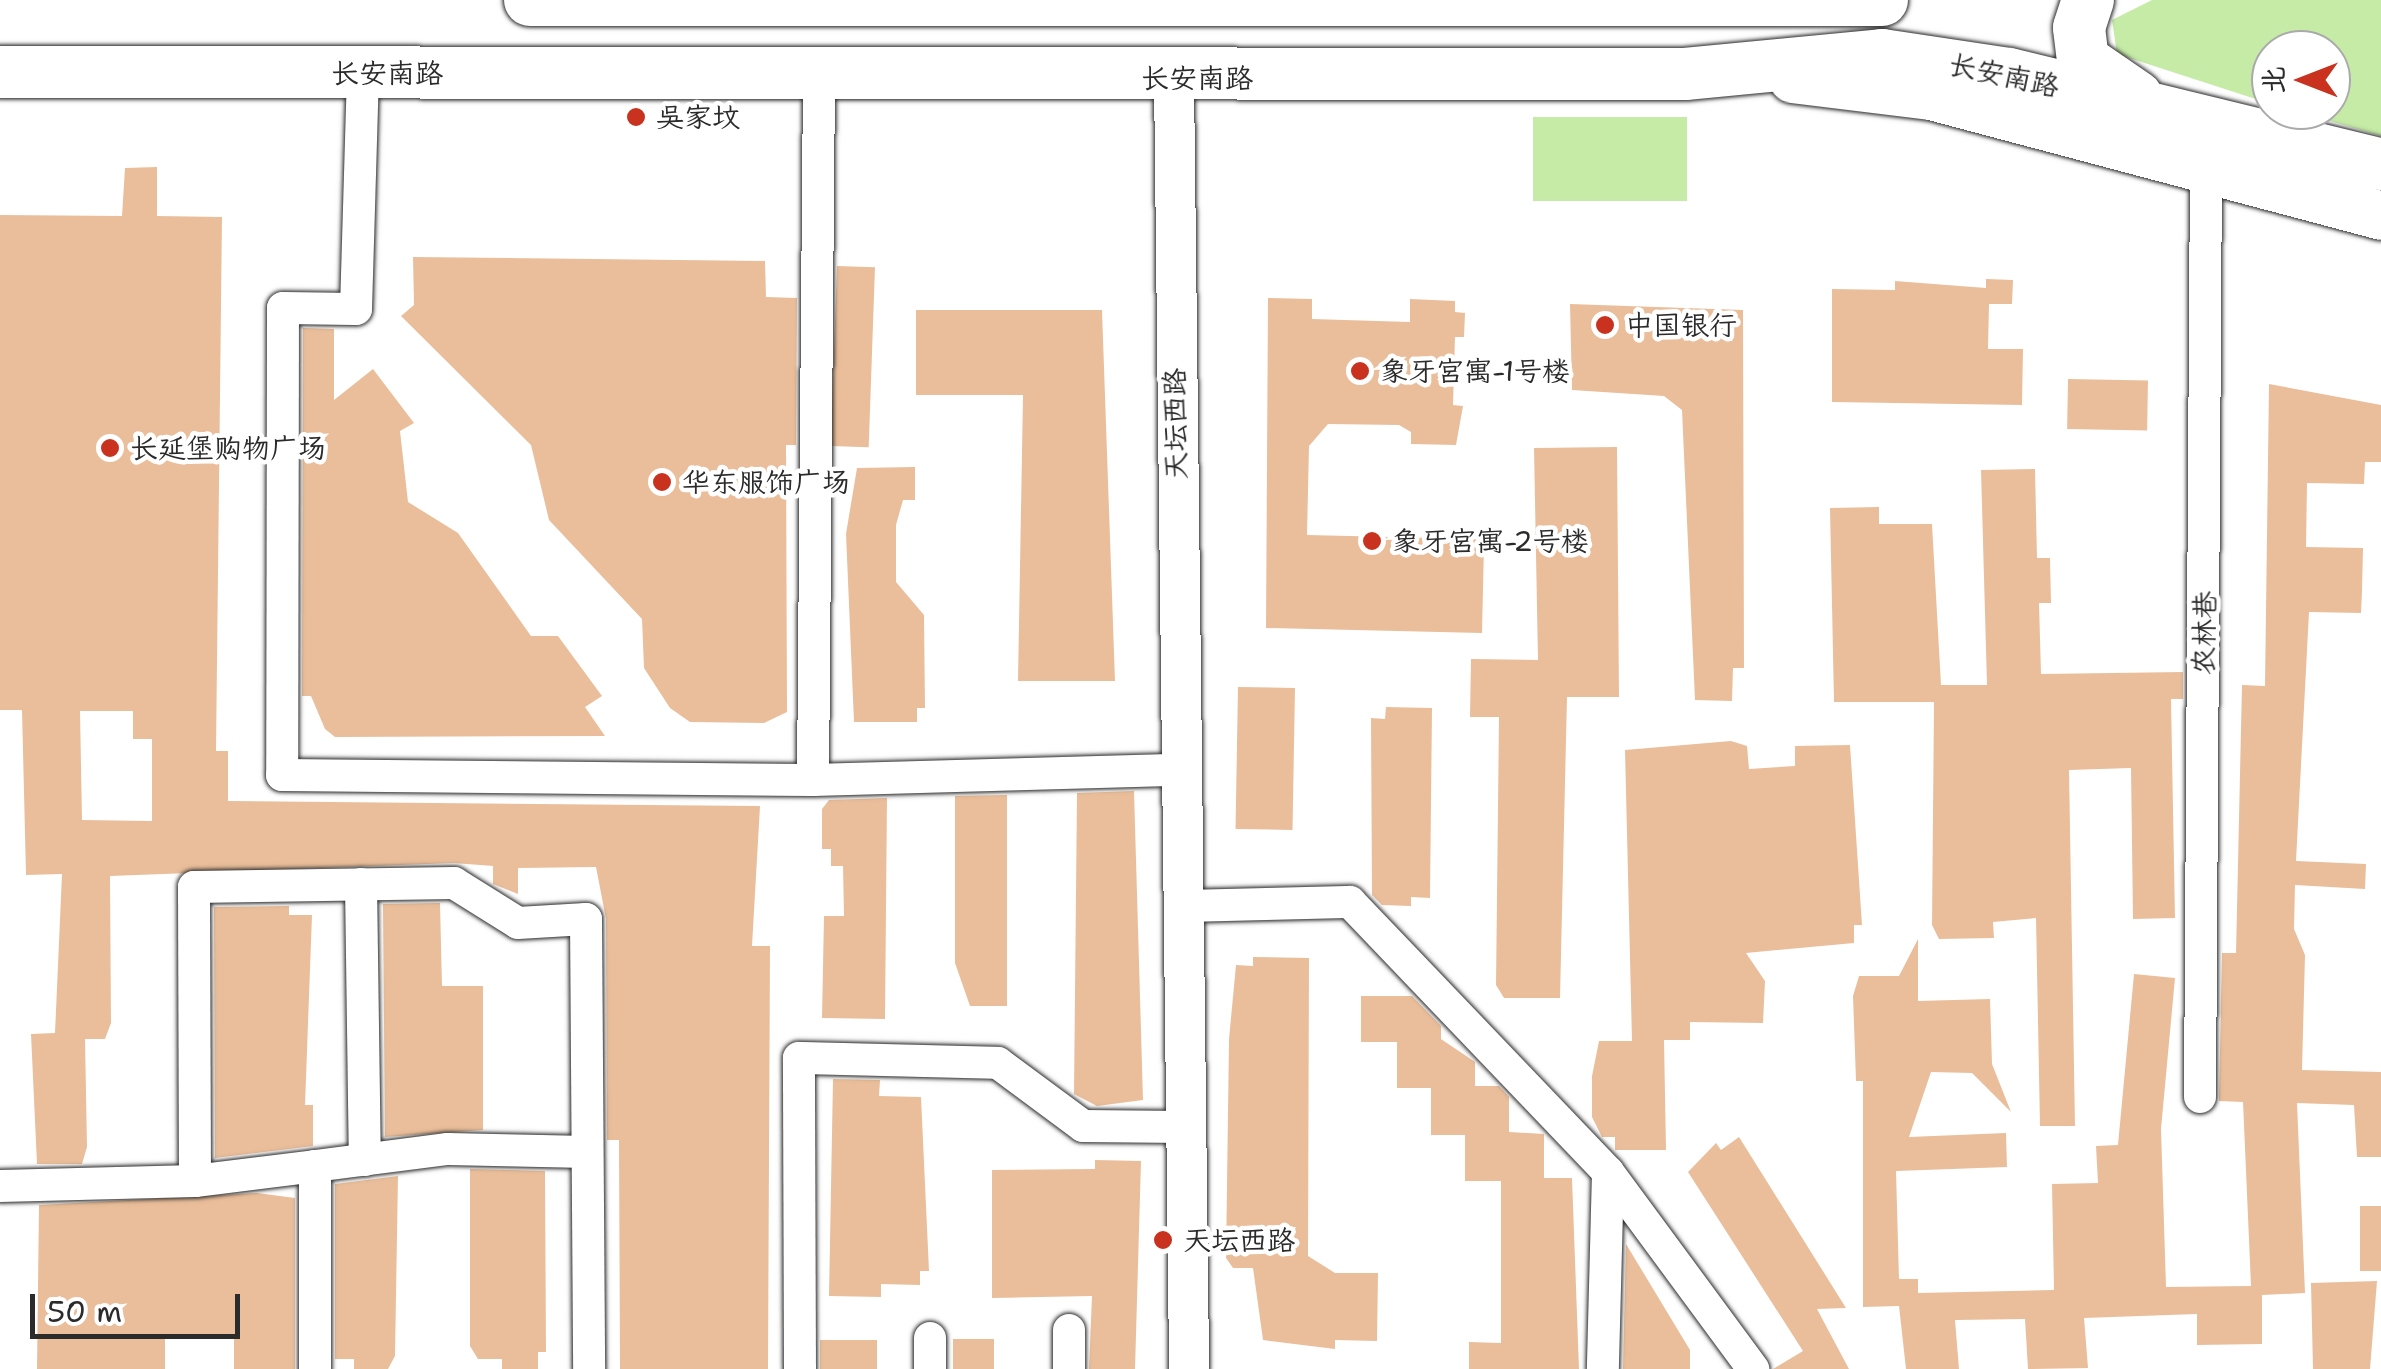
<!DOCTYPE html>
<html>
<head>
<meta charset="utf-8">
<style>
  body { margin:0 }
  #map { position:relative; width:2381px; height:1369px; overflow:hidden; background:#fff; font-family:"Shantell Sans","LXGW WenKai TC",sans-serif }
  div>[style] { position:absolute }
  .green>* { inset:0; background:#c5eba6; transform-origin:0 0 }
  .building>* { inset:0; background:#eabe9a; transform-origin:0 0 }
  .roads { filter:drop-shadow(0 0 2px #2b2b2b) drop-shadow(0 0 2px #2b2b2b) }
  .minor>* { height:32px; margin:-16px; padding:0 16px; transform-origin:16px; border-radius:16px; background:#fff }
  .tertiary>* { height:40px; margin:-20px; padding:0 20px; transform-origin:20px; border-radius:20px; background:#fff }
  .secondary>* { height:48px; margin:-24px; padding:0 24px; transform-origin:24px; border-radius:24px; background:#fff }
  .primary>* { height:52px; margin:-26px; padding:0 26px; transform-origin:26px; border-radius:26px; background:#fff }
  .dots>* { width:28px; height:28px; translate:-50% -50%; box-sizing:border-box; border:5px solid #fff; border-radius:50% }
  span { translate:-50% -50%; white-space:nowrap; text-align:center; line-height:1.15; -webkit-text-stroke:9px #fff; paint-order:stroke }
  .street-label { font-size:28px; color:#2b2b2b }
  .poi-label { font-size:28px; color:#2b2b2b }
  .left { translate:0 -50%; text-align:left }
  .north { position:absolute; left:2251px; top:30px; width:100px; height:100px; box-sizing:border-box; background:#fff; border:2px solid #aaa; border-radius:50%; rotate:270deg; font-size:28px; font-weight:700; line-height:40px; text-align:center; color:#2b2b2b }
  .north::after { content:''; display:block; margin:auto; width:35px; height:45px; background:#c8321e; clip-path:polygon(50% 0,100% 100%,50% 72%,0 100%) }
  .scale { position:absolute; left:30px; top:1294px; width:210px; height:45px; box-sizing:border-box; border:5px solid #2b2b2b; border-top:0; padding-left:12px; font-size:30px; line-height:35px; white-space:nowrap; color:#2b2b2b; -webkit-text-stroke:8px #fff; paint-order:stroke }
</style>
</head>
<body>
<div id="map">
  <div class="green">
    <i style="clip-path:polygon(2152px 0,2381px 0,2381px 136px,2293px 110px,2331px 110px,2331px 50px,2271px 50px,2271px 104px,2117px 54px,2112px 20px)"></i>
    <i style="left:1533px;top:117px;width:154px;height:84px"></i>
  </div>
  <div class="building">
    <i style="clip-path:polygon(evenodd,157px 167px,157px 216px,222px 217px,216px 751px,228px 751px,228px 801px,760px 806px,752px 946px,770px 946px,768px 1369px,620px 1369px,619px 1140px,607px 1140px,606px 919px,596px 867px,518px 868px,518px 894px,493px 884px,493px 866px,454px 863px,110px 876px,111px 1023px,105px 1039px,85px 1039px,87px 1147px,82px 1164px,37px 1164px,31px 1034px,55px 1033px,62px 874px,26px 875px,22px 710px,0 710px,0 215px,122px 216px,125px 168px,157px 167px,80px 711px,133px 711px,133px 739px,152px 739px,152px 821px,82px 820px,80px 711px)"></i>
    <i style="clip-path:polygon(413px 257px,765px 261px,766px 297px,797px 298px,796px 445px,786px 445px,787px 712px,764px 723px,690px 722px,670px 708px,644px 668px,642px 619px,549px 520px,531px 445px,401px 316px,414px 305px)"></i>
    <i style="left:837px;top:266px;width:38px;height:180px;rotate:2deg"></i>
    <i style="clip-path:polygon(1986px 279px,2013px 280px,2012px 304px,1989px 304px,1988px 349px,2023px 349px,2022px 405px,1832px 402px,1832px 289px,1895px 290px,1895px 281px,1986px 288px)"></i>
    <i style="clip-path:polygon(1268px 298px,1312px 299px,1312px 319px,1410px 322px,1410px 299px,1455px 301px,1455px 312px,1465px 313px,1464px 337px,1455px 337px,1453px 405px,1463px 406px,1456px 445px,1411px 444px,1411px 432px,1399px 425px,1328px 424px,1309px 446px,1307px 535px,1476px 539px,1484px 545px,1482px 633px,1266px 628px)"></i>
    <i style="clip-path:polygon(1570px 304px,1743px 310px,1744px 668px,1733px 668px,1732px 701px,1695px 700px,1682px 410px,1664px 396px,1572px 390px)"></i>
    <i style="clip-path:polygon(916px 310px,1102px 310px,1115px 681px,1018px 681px,1023px 395px,916px 395px)"></i>
    <i style="clip-path:polygon(303px 328px,334px 329px,334px 400px,373px 369px,414px 423px,400px 431px,408px 502px,458px 533px,531px 636px,558px 636px,602px 696px,585px 707px,605px 736px,335px 737px,325px 729px,311px 696px,302px 696px)"></i>
    <i style="left:2068px;top:379px;width:80px;height:50px;rotate:1deg"></i>
    <i style="clip-path:polygon(2269px 384px,2381px 405px,2381px 462px,2365px 462px,2364px 484px,2307px 483px,2306px 547px,2363px 548px,2362px 591px,2361px 613px,2309px 612px,2296px 861px,2366px 864px,2365px 889px,2295px 885px,2294px 929px,2305px 955px,2302px 1070px,2381px 1072px,2381px 1157px,2357px 1157px,2354px 1105px,2297px 1103px,2305px 1293px,2262px 1295px,2262px 1344px,2197px 1345px,2197px 1314px,2084px 1318px,2088px 1368px,2028px 1369px,2025px 1319px,1955px 1320px,1959px 1369px,1906px 1369px,1899px 1306px,1863px 1307px,1863px 1081px,1856px 1081px,1853px 996px,1859px 976px,1899px 976px,1918px 939px,1918px 1001px,1990px 999px,1992px 1064px,2011px 1112px,1972px 1073px,1931px 1072px,1909px 1137px,2006px 1133px,2007px 1167px,1896px 1171px,1899px 1279px,1918px 1279px,1918px 1293px,2054px 1290px,2052px 1184px,2098px 1183px,2096px 1146px,2118px 1145px,2134px 974px,2175px 978px,2161px 1129px,2166px 1287px,2251px 1286px,2243px 1102px,2219px 1101px,2222px 953px,2236px 953px,2242px 685px,2265px 686px)"></i>
    <i style="clip-path:polygon(1617px 447px,1619px 697px,1567px 697px,1560px 998px,1504px 998px,1496px 985px,1499px 717px,1470px 717px,1471px 659px,1538px 660px,1534px 448px)"></i>
    <i style="clip-path:polygon(915px 467px,915px 500px,903px 500px,896px 525px,896px 582px,924px 615px,925px 708px,917px 708px,917px 722px,854px 722px,846px 534px,857px 468px)"></i>
    <i style="clip-path:polygon(2035px 469px,2037px 558px,2050px 558px,2051px 603px,2039px 603px,2041px 674px,2183px 672px,2183px 699px,2171px 699px,2175px 918px,2133px 919px,2131px 768px,2069px 770px,2075px 1126px,2040px 1126px,2036px 918px,1993px 922px,1994px 938px,1939px 939px,1932px 925px,1934px 702px,1834px 702px,1830px 508px,1879px 507px,1879px 524px,1932px 524px,1941px 685px,1987px 685px,1981px 470px)"></i>
    <i style="left:1238px;top:687px;width:57px;height:142px;rotate:1deg"></i>
    <i style="clip-path:polygon(1386px 707px,1432px 708px,1430px 898px,1411px 897px,1411px 906px,1382px 905px,1372px 895px,1371px 718px,1385px 719px)"></i>
    <i style="clip-path:polygon(1731px 741px,1747px 746px,1749px 769px,1795px 766px,1795px 746px,1850px 745px,1862px 925px,1854px 925px,1854px 943px,1746px 953px,1765px 981px,1763px 1023px,1690px 1022px,1690px 1040px,1664px 1040px,1666px 1150px,1615px 1150px,1615px 1137px,1602px 1137px,1592px 1117px,1592px 1076px,1599px 1041px,1632px 1041px,1625px 750px)"></i>
    <i style="clip-path:polygon(1134px 791px,1143px 1100px,1097px 1106px,1074px 1094px,1077px 793px)"></i>
    <i style="clip-path:polygon(1007px 795px,1007px 1006px,970px 1006px,955px 963px,955px 796px)"></i>
    <i style="clip-path:polygon(887px 798px,885px 1019px,822px 1018px,824px 916px,844px 916px,843px 866px,831px 866px,831px 849px,822px 849px,822px 809px,829px 800px)"></i>
    <i style="clip-path:polygon(440px 903px,442px 986px,483px 986px,483px 1130px,385px 1137px,383px 904px)"></i>
    <i style="clip-path:polygon(289px 906px,289px 915px,312px 915px,305px 1105px,313px 1105px,313px 1146px,215px 1158px,214px 907px)"></i>
    <i style="clip-path:polygon(1253px 957px,1309px 958px,1308px 1256px,1335px 1273px,1378px 1273px,1377px 1341px,1335px 1340px,1335px 1349px,1263px 1340px,1253px 1268px,1233px 1268px,1226px 1258px,1229px 1039px,1236px 965px,1253px 966px)"></i>
    <i style="clip-path:polygon(1361px 996px,1412px 996px,1441px 1026px,1441px 1039px,1475px 1062px,1475px 1086px,1499px 1086px,1509px 1097px,1509px 1132px,1544px 1134px,1544px 1178px,1572px 1178px,1579px 1369px,1469px 1369px,1469px 1342px,1501px 1343px,1501px 1181px,1465px 1181px,1465px 1135px,1431px 1135px,1431px 1088px,1397px 1088px,1397px 1042px,1361px 1042px)"></i>
    <i style="clip-path:polygon(833px 1079px,880px 1080px,879px 1096px,921px 1097px,929px 1271px,920px 1271px,920px 1285px,881px 1284px,881px 1297px,829px 1296px)"></i>
    <i style="clip-path:polygon(1739px 1137px,1846px 1308px,1817px 1309px,1849px 1369px,1773px 1369px,1803px 1351px,1688px 1172px,1716px 1143px,1721px 1150px)"></i>
    <i style="clip-path:polygon(1095px 1160px,1141px 1161px,1135px 1369px,1089px 1369px,1092px 1296px,992px 1298px,992px 1170px,1095px 1169px)"></i>
    <i style="clip-path:polygon(470px 1169px,545px 1171px,546px 1352px,538px 1352px,538px 1369px,502px 1369px,502px 1359px,478px 1359px,470px 1346px)"></i>
    <i style="clip-path:polygon(398px 1176px,395px 1356px,388px 1369px,354px 1369px,354px 1359px,335px 1359px,335px 1184px)"></i>
    <i style="clip-path:polygon(257px 1193px,295px 1198px,295px 1369px,234px 1369px,234px 1335px,165px 1335px,165px 1369px,37px 1369px,39px 1205px)"></i>
    <i style="left:2381px;top:1206px;width:65px;height:21px;rotate:90deg"></i>
    <i style="clip-path:polygon(1626px 1244px,1690px 1350px,1690px 1369px,1623px 1369px)"></i>
    <i style="clip-path:polygon(2377px 1281px,2370px 1369px,2313px 1369px,2311px 1283px)"></i>
    <i style="left:953px;top:1339px;width:41px;height:30px"></i>
    <i style="left:820px;top:1340px;width:57px;height:29px"></i>
  </div>
  <div class="roads">
    <div class="minor">
      <i style="left:363px;top:73px;width:236px;rotate:91.7deg"></i>
      <i style="left:356px;top:309px;width:73px;rotate:-179.2deg"></i>
      <i style="left:283px;top:308px;width:467px;rotate:90.1deg"></i>
      <i style="left:282px;top:775px;width:531px;rotate:0.54deg"></i>
      <i style="left:813px;top:780px;width:366px;rotate:-1.6deg"></i>
      <i style="left:813px;top:780px;width:705px;rotate:-89.51deg"></i>
      <i style="left:361px;top:884px;width:276px;rotate:89.2deg"></i>
      <i style="left:1182px;top:906px;width:168px;rotate:-1.4deg"></i>
      <i style="left:1350px;top:902px;width:373px;rotate:46.3deg"></i>
      <i style="left:1608px;top:1172px;width:197px;rotate:91.5deg"></i>
      <i style="left:2200px;top:1097px;width:927px;rotate:-89.63deg"></i>
      <i style="left:315px;top:1166px;width:134px;rotate:-7.3deg"></i>
      <i style="left:448px;top:1149px;width:139px;rotate:1.2deg"></i>
      <i style="left:1608px;top:1172px;width:245px;rotate:53.6deg"></i>
      <i style="left:195px;top:1181px;width:294px;rotate:-90.2deg"></i>
      <i style="left:194px;top:887px;width:260px;rotate:-0.9deg"></i>
      <i style="left:454px;top:883px;width:75px;rotate:32deg"></i>
      <i style="left:518px;top:923px;width:68px;rotate:-3.4deg"></i>
      <i style="left:586px;top:919px;width:450px;rotate:89.6deg"></i>
      <i style="left:0;top:1186px;width:195px;rotate:-1.5deg"></i>
      <i style="left:195px;top:1181px;width:121px;rotate:-7.1deg"></i>
      <i style="left:315px;top:1166px;width:203px;rotate:90deg"></i>
      <i style="left:1069px;top:1330px;width:39px;rotate:90deg"></i>
      <i style="left:800px;top:1369px;width:311px;rotate:-90.2deg"></i>
      <i style="left:799px;top:1058px;width:199px;rotate:1.4deg"></i>
      <i style="left:998px;top:1063px;width:106px;rotate:36.5deg"></i>
      <i style="left:1083px;top:1126px;width:102px;rotate:0.6deg"></i>
      <i style="left:930px;top:1369px;width:31px;rotate:-90deg"></i>
    </div>
    <div class="tertiary">
      <i style="left:1174px;top:78px;width:1291px;rotate:89.33deg"></i>
    </div>
    <div class="secondary">
      <i style="left:1793px;top:79px;width:139px;rotate:7deg"></i>
      <i style="left:1931px;top:96px;width:466px;rotate:14.9deg"></i>
    </div>
    <div class="primary">
      <i style="left:530px;top:0;width:1352px"></i>
      <i style="left:2088px;top:0;width:29px;rotate:108deg"></i>
      <i style="left:2079px;top:28px;width:32px;rotate:83deg"></i>
      <i style="left:2083px;top:60px;width:65px;rotate:34.4deg"></i>
      <i style="left:0;top:72px;width:1685px;rotate:0.07deg"></i>
      <i style="left:1685px;top:74px;width:198px;rotate:-5.5deg"></i>
      <i style="left:1882px;top:55px;width:128px;rotate:8.5deg"></i>
      <i style="left:2009px;top:74px;width:383px;rotate:13.7deg"></i>
    </div>
  </div>
  <div class="dots">
    <i style="left:636px;top:117px;background:#c8321e"></i>
    <i style="left:1605px;top:325px;background:#c8321e"></i>
    <i style="left:1360px;top:371px;background:#c8321e"></i>
    <i style="left:110px;top:448px;background:#c8321e"></i>
    <i style="left:662px;top:482px;background:#c8321e"></i>
    <i style="left:1372px;top:541px;background:#c8321e"></i>
    <i style="left:1163px;top:1240px;background:#c8321e"></i>
  </div>
  <div class="street-label">
    <span style="left:387px;top:73px">长安南路</span>
    <span style="left:2004px;top:75px;rotate:12deg">长安南路</span>
    <span style="left:1197px;top:78px">长安南路</span>
    <span style="left:1175px;top:424px;rotate:-91deg">天坛西路</span>
    <span style="left:2204px;top:633px;rotate:-89deg">农林巷</span>
  </div>
  <div class="poi-label">
    <span class="left" style="left:656px;top:117px">吴家坟</span>
    <span class="left" style="left:1625px;top:325px">中国银行</span>
    <span class="left" style="left:1380px;top:371px">象牙宫寓-1号楼</span>
    <span class="left" style="left:130px;top:448px">长延堡购物广场</span>
    <span class="left" style="left:682px;top:482px">华东服饰广场</span>
    <span class="left" style="left:1392px;top:541px">象牙宫寓-2号楼</span>
    <span class="left" style="left:1183px;top:1240px">天坛西路</span>
  </div>
  <div class="north">北</div>
  <div class="scale">50 m</div>
</div>
</body>
</html>
